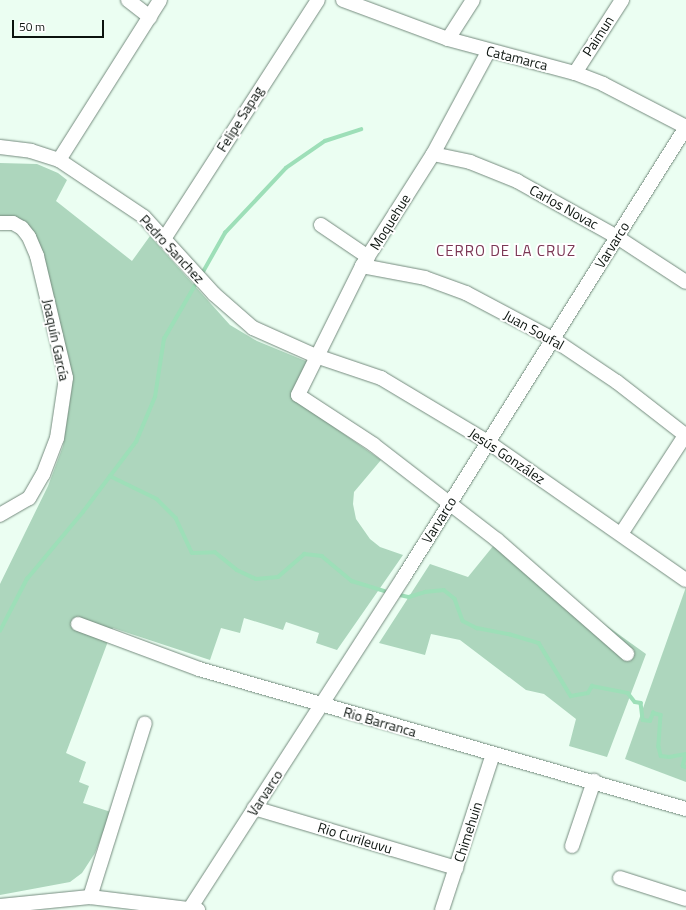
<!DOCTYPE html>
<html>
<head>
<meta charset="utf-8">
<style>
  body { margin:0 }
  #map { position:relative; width:686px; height:910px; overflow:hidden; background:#ebfef2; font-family:"Titillium Web",sans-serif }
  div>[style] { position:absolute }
  .green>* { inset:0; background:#add6bd }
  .stream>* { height:3.5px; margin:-1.75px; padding:0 1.75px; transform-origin:1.75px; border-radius:1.75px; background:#9ddfb8 }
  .roads { filter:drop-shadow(0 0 1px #758b7e) drop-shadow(0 0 1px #758b7e) }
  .minor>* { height:14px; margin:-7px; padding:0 7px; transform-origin:7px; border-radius:7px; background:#fff }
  span { translate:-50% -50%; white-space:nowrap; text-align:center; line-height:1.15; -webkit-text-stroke:4px #fff; paint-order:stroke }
  .street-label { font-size:14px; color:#0b130e }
  .neighbourhood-label { font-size:15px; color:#7b3754; letter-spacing:1px }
  .scale { position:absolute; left:12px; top:20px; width:92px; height:18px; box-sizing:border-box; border:2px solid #0b130e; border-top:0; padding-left:5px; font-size:12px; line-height:14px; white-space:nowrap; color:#0b130e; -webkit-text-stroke:3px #fff; paint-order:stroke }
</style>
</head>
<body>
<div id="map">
  <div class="green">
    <i style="clip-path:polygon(0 163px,37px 164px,58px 173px,67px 180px,56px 201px,132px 261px,150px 236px,230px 325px,257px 341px,308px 362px,294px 399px,381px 460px,354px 492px,353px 504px,356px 519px,370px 539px,380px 547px,403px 555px,337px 650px,316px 643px,319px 633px,286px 622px,283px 630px,244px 618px,240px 633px,221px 628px,210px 660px,113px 628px,66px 753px,86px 762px,79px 782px,89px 786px,83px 803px,111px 812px,95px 853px,82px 873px,70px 882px,0 895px,0 584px,48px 486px,63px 446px,72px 387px,40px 250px,0 218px)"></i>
    <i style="clip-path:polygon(494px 545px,646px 654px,607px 757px,569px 746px,576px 719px,544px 694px,526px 690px,460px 640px,431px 634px,425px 655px,379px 643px,430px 564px,468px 577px)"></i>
    <i style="clip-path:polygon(686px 587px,686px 782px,625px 759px)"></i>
  </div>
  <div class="stream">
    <i style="left:203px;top:272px;width:45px;rotate:-60.6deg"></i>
    <i style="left:225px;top:233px;width:89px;rotate:-46.8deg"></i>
    <i style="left:286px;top:168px;width:47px;rotate:-34.7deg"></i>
    <i style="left:325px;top:141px;width:38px;rotate:-18deg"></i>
    <i style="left:110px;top:476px;width:52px;rotate:26.1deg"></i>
    <i style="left:157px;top:499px;width:27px;rotate:45deg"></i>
    <i style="left:176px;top:518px;width:38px;rotate:65deg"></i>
    <i style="left:192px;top:553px;width:23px;rotate:-2deg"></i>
    <i style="left:215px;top:552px;width:28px;rotate:39deg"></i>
    <i style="left:237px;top:570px;width:21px;rotate:25deg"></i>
    <i style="left:256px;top:579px;width:22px;rotate:-5deg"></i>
    <i style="left:278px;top:577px;width:35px;rotate:-41deg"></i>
    <i style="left:304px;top:554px;width:18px;rotate:6deg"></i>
    <i style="left:322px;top:556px;width:39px;rotate:40deg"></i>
    <i style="left:352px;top:581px;width:34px;rotate:17deg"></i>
    <i style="left:400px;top:595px;width:9px;rotate:13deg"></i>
    <i style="left:409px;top:597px;width:17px;rotate:-17deg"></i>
    <i style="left:425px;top:592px;width:19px;rotate:-6deg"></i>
    <i style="left:444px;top:590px;width:14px;rotate:39deg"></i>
    <i style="left:455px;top:599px;width:23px;rotate:70deg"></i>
    <i style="left:463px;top:621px;width:16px;rotate:27deg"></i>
    <i style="left:477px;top:628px;width:33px;rotate:11deg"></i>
    <i style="left:509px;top:634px;width:31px;rotate:17deg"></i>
    <i style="left:539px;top:643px;width:62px;rotate:58.9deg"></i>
    <i style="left:571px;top:696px;width:17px;rotate:-10deg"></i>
    <i style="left:588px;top:693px;width:8px;rotate:-60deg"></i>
    <i style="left:592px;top:686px;width:37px;rotate:11deg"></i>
    <i style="left:628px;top:693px;width:11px;rotate:52deg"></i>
    <i style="left:635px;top:702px;width:6px;rotate:9deg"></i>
    <i style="left:641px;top:703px;width:17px;rotate:83deg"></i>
    <i style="left:643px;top:720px;width:7px;rotate:8deg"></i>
    <i style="left:650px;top:721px;width:9px;rotate:-69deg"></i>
    <i style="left:653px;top:713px;width:8px;rotate:14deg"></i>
    <i style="left:661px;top:715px;width:32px;rotate:94deg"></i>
    <i style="left:659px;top:747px;width:9px;rotate:77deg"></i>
    <i style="left:661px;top:756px;width:8px;rotate:7deg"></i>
    <i style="left:669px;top:757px;width:17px;rotate:-10deg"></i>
    <i style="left:0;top:631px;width:59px;rotate:-62.6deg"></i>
    <i style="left:27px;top:579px;width:87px;rotate:-50.1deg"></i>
    <i style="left:83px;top:512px;width:88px;rotate:-52.9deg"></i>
    <i style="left:136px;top:442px;width:49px;rotate:-67.1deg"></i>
    <i style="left:155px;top:397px;width:59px;rotate:-81.2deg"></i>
    <i style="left:164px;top:339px;width:66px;rotate:-59.9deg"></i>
    <i style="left:686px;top:755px;width:11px;rotate:105deg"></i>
    <i style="left:683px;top:766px;width:3px;rotate:18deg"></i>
  </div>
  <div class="roads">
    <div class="minor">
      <i style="left:128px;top:0;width:28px;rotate:38deg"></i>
      <i style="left:343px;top:0;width:112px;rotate:20.4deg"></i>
      <i style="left:448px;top:39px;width:131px;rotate:15deg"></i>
      <i style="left:575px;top:73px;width:30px;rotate:21deg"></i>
      <i style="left:603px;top:84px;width:93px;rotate:27.4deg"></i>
      <i style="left:448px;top:39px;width:46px;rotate:-57.3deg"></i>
      <i style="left:488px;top:52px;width:116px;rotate:118.3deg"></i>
      <i style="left:433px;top:154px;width:133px;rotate:122.4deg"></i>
      <i style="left:362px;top:266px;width:144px;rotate:116.4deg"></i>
      <i style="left:298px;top:395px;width:91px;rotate:33.3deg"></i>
      <i style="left:374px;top:445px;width:155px;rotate:37.7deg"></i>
      <i style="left:497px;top:540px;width:173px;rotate:41.2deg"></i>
      <i style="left:575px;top:73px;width:87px;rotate:-57.2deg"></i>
      <i style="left:0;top:147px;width:31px;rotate:7deg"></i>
      <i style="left:31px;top:151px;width:29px;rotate:18deg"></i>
      <i style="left:59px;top:160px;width:102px;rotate:33.8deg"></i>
      <i style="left:144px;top:217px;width:104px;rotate:47.7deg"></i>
      <i style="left:214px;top:294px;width:52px;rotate:41.1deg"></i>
      <i style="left:253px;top:328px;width:69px;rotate:24deg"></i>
      <i style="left:316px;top:356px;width:69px;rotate:18.7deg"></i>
      <i style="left:381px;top:378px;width:125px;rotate:30.9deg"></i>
      <i style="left:488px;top:442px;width:241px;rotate:34.9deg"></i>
      <i style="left:433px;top:154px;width:38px;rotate:12deg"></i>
      <i style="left:470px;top:162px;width:51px;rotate:22deg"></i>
      <i style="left:517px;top:181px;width:115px;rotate:29.2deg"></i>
      <i style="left:617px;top:237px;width:82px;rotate:33.1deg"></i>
      <i style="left:59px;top:160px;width:189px;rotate:-57.7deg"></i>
      <i style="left:0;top:223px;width:13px"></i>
      <i style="left:13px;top:223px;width:10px;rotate:29deg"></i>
      <i style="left:22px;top:228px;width:11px;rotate:52deg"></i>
      <i style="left:29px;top:237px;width:21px;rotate:67deg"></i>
      <i style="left:37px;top:256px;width:125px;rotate:76.6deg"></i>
      <i style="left:66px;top:378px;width:61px;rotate:98.5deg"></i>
      <i style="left:57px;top:438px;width:39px;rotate:111deg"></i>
      <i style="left:43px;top:474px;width:28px;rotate:120deg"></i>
      <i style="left:29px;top:498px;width:34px;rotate:150deg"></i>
      <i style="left:321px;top:225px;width:57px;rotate:34.2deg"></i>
      <i style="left:164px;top:239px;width:284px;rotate:-57.2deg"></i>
      <i style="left:362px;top:266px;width:64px;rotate:10.8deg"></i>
      <i style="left:425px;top:278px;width:44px;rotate:20.1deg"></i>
      <i style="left:466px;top:293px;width:98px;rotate:27.9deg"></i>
      <i style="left:553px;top:339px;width:77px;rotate:33.9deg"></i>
      <i style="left:617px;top:382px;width:86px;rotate:37.9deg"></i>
      <i style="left:621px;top:534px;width:119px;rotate:-57deg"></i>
      <i style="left:78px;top:624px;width:129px;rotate:20.4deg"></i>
      <i style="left:199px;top:669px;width:507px;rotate:16.04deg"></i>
      <i style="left:254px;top:808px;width:211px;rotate:16.5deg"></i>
      <i style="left:572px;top:846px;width:69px;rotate:-71.3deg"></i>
      <i style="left:620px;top:878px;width:69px;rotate:17.7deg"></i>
      <i style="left:90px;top:897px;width:182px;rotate:-72.5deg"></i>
      <i style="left:0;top:906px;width:90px;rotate:-5.7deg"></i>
      <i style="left:90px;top:897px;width:109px;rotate:6.9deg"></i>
      <i style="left:189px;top:910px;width:395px;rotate:-57.2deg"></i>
      <i style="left:403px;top:578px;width:532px;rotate:-57.89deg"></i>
      <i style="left:442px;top:910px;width:164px;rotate:-71.9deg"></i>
    </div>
  </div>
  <div class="street-label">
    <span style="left:598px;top:36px;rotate:-57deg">Paimun</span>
    <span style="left:517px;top:58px;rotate:14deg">Catamarca</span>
    <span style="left:240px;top:119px;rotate:-58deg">Felipe Sapag</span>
    <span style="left:564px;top:207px;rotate:29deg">Carlos Novac</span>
    <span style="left:390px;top:222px;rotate:-58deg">Moquehue</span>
    <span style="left:612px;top:245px;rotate:-58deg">Varvarco</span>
    <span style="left:172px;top:249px;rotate:47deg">Pedro Sanchez</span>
    <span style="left:534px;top:330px;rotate:29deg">Juan Soufal</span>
    <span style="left:56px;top:340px;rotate:78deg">Joaquín García</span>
    <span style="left:507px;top:456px;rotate:34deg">Jesús González</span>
    <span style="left:439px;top:520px;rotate:-58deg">Varvarco</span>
    <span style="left:380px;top:722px;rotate:16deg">Rio Barranca</span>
    <span style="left:265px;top:793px;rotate:-57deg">Varvarco</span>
    <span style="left:468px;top:832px;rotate:-72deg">Chimehuin</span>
    <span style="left:355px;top:838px;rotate:17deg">Rio Curileuvu</span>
  </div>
  <div class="neighbourhood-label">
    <span style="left:506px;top:251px">CERRO DE LA CRUZ</span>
  </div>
  <div class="scale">50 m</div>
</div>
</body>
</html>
